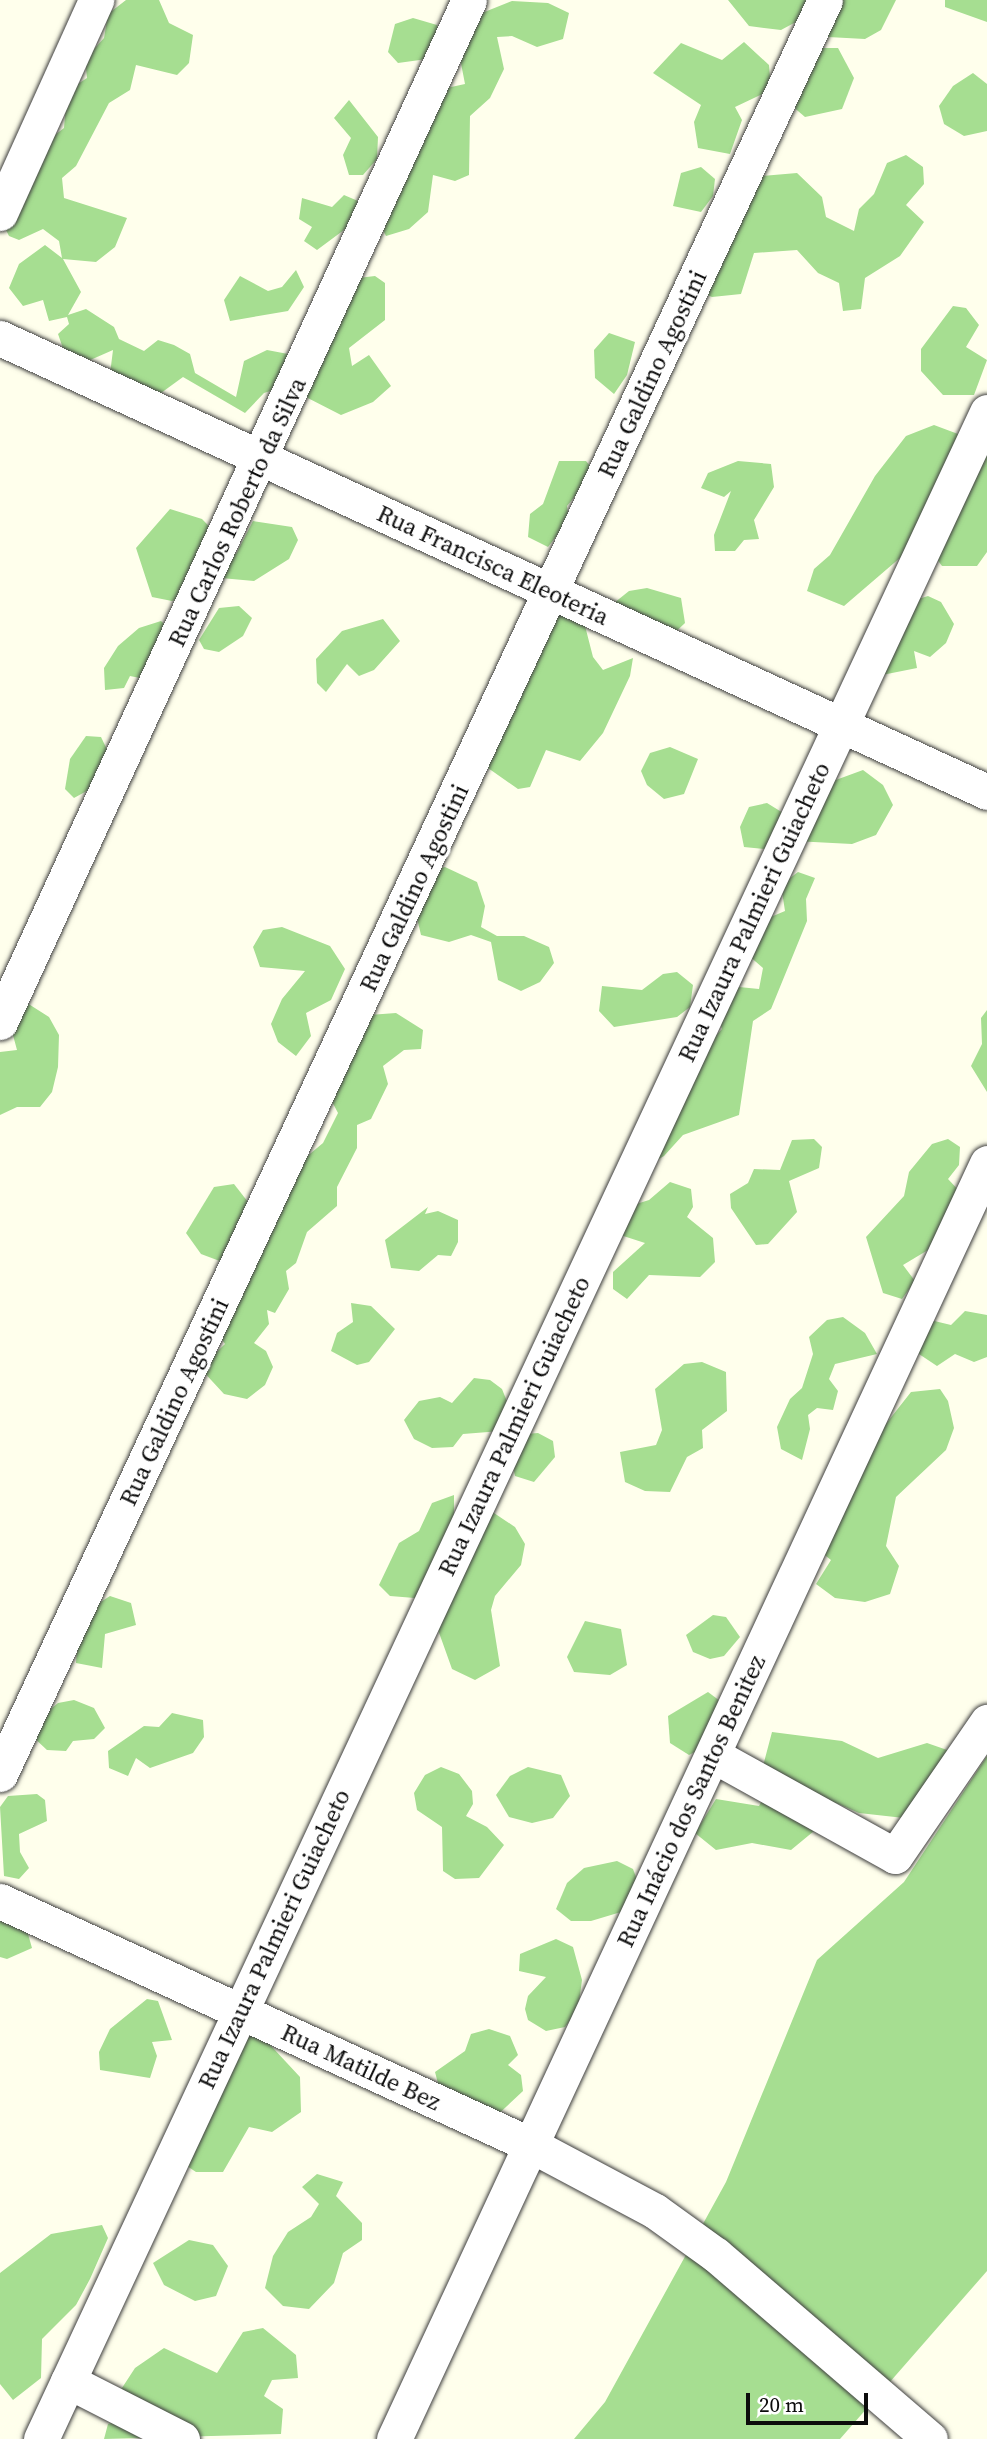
<!DOCTYPE html>
<html>
<head>
<meta charset="utf-8">
<style>
  body { margin:0 }
  #map { position:relative; width:987px; height:2439px; overflow:hidden; background:#ffffec; font-family:"Source Serif 4",serif }
  div>[style] { position:absolute }
  .forest>* { inset:0; background:#a6de91 }
  .roads { filter:drop-shadow(0 0 2px #3f3f3f) drop-shadow(0 0 2px #3f3f3f) }
  .street>* { height:35px; margin:-17.5px; padding:0 17.5px; transform-origin:17.5px; border-radius:17.5px; background:#fff }
  span { translate:-50% -50%; white-space:nowrap; text-align:center; line-height:1.15; -webkit-text-stroke:7px #fff; paint-order:stroke }
  .street-label { font-size:24px; color:#0c0c0c }
  .scale { position:absolute; left:746px; top:2393px; width:122px; height:32px; box-sizing:border-box; border:4px solid #0c0c0c; border-top:0; padding-left:9px; font-size:21px; line-height:24px; white-space:nowrap; color:#0c0c0c; -webkit-text-stroke:5px #fff; paint-order:stroke }
</style>
</head>
<body>
<div id="map">
  <div class="forest">
    <i style="clip-path:polygon(126px 0,159px 0,169px 23px,193px 35px,189px 63px,177px 75px,136px 65px,130px 90px,109px 103px,76px 166px,62px 178px,64px 198px,127px 218px,115px 247px,96px 262px,63px 259px,81px 292px,68px 315px,86px 309px,114px 327px,119px 339px,144px 351px,158px 340px,174px 345px,190px 354px,195px 373px,236px 397px,244px 361px,267px 350px,288px 354px,277px 389px,264px 393px,245px 413px,183px 377px,161px 393px,128px 390px,110px 374px,113px 350px,88px 361px,66px 357px,58px 334px,69px 324px,67px 317px,49px 321px,43px 300px,23px 306px,9px 288px,19px 264px,45px 245px,62px 258px,59px 241px,43px 229px,19px 240px,9px 236px,3px 224px,17px 191px,44px 160px,47px 141px,64px 128px,67px 91px,87px 78px,85px 59px,104px 38px,108px 14px)"></i>
    <i style="clip-path:polygon(728px 0,896px 0,881px 30px,865px 39px,828px 37px,820px 9px,781px 30px,749px 26px)"></i>
    <i style="clip-path:polygon(945px 0,987px 0,987px 22px,945px 7px)"></i>
    <i style="clip-path:polygon(512px 1px,548px 3px,569px 13px,563px 39px,537px 47px,512px 36px,497px 37px,504px 69px,490px 98px,470px 116px,469px 175px,455px 181px,433px 175px,428px 212px,409px 229px,386px 236px,376px 216px,442px 89px,465px 84px,459px 53px,477px 15px)"></i>
    <i style="clip-path:polygon(413px 18px,437px 25px,443px 40px,427px 59px,398px 63px,388px 52px,395px 24px)"></i>
    <i style="clip-path:polygon(744px 42px,769px 65px,771px 90px,735px 107px,742px 120px,730px 154px,698px 148px,694px 122px,701px 105px,653px 73px,681px 43px,722px 60px)"></i>
    <i style="clip-path:polygon(814px 48px,838px 48px,854px 78px,842px 109px,805px 117px,784px 99px)"></i>
    <i style="clip-path:polygon(973px 73px,987px 84px,987px 131px,964px 136px,944px 124px,939px 106px,953px 86px)"></i>
    <i style="clip-path:polygon(349px 100px,378px 137px,377px 159px,363px 175px,349px 175px,343px 155px,351px 138px,334px 118px)"></i>
    <i style="clip-path:polygon(906px 155px,923px 167px,924px 184px,906px 205px,924px 222px,900px 256px,865px 278px,861px 309px,843px 311px,839px 283px,818px 273px,797px 250px,754px 253px,741px 294px,712px 297px,696px 290px,750px 177px,797px 173px,822px 197px,826px 217px,854px 231px,859px 209px,874px 194px,887px 163px)"></i>
    <i style="clip-path:polygon(701px 167px,715px 179px,713px 196px,701px 212px,673px 206px,681px 173px)"></i>
    <i style="clip-path:polygon(344px 195px,358px 201px,348px 227px,317px 250px,304px 241px,312px 227px,299px 219px,302px 198px,332px 207px)"></i>
    <i style="clip-path:polygon(296px 270px,304px 287px,288px 311px,230px 321px,224px 300px,240px 276px,268px 291px,282px 287px)"></i>
    <i style="clip-path:polygon(375px 276px,385px 283px,385px 320px,349px 348px,352px 366px,369px 355px,391px 386px,373px 402px,341px 415px,298px 393px,350px 279px)"></i>
    <i style="clip-path:polygon(953px 306px,966px 308px,979px 325px,966px 347px,987px 360px,974px 395px,943px 395px,921px 371px,921px 349px)"></i>
    <i style="clip-path:polygon(609px 333px,635px 342px,627px 375px,614px 394px,595px 378px,594px 350px)"></i>
    <i style="clip-path:polygon(987px 411px,987px 552px,977px 566px,942px 566px,930px 550px,915px 545px,844px 606px,807px 591px,814px 569px,830px 555px,875px 476px,906px 436px,934px 425px,966px 437px)"></i>
    <i style="clip-path:polygon(559px 461px,586px 461px,595px 472px,567px 506px,569px 520px,548px 547px,528px 537px,530px 514px,543px 504px)"></i>
    <i style="clip-path:polygon(738px 461px,771px 464px,774px 487px,754px 520px,759px 539px,744px 540px,735px 551px,715px 551px,714px 535px,731px 491px,724px 497px,701px 488px,708px 473px)"></i>
    <i style="clip-path:polygon(170px 509px,202px 519px,236px 554px,253px 521px,292px 527px,298px 540px,289px 559px,254px 581px,221px 578px,201px 592px,172px 601px,152px 597px,136px 548px)"></i>
    <i style="clip-path:polygon(647px 588px,681px 598px,685px 623px,668px 639px,614px 603px,629px 591px)"></i>
    <i style="clip-path:polygon(928px 596px,941px 602px,954px 624px,946px 643px,930px 657px,914px 651px,917px 668px,872px 677px,909px 602px)"></i>
    <i style="clip-path:polygon(239px 606px,252px 618px,243px 636px,219px 652px,204px 649px,199px 640px,219px 608px)"></i>
    <i style="clip-path:polygon(569px 609px,583px 618px,593px 657px,603px 670px,633px 658px,630px 676px,603px 733px,580px 761px,546px 750px,530px 787px,518px 789px,488px 768px,484px 752px,530px 653px,544px 649px,539px 635px,552px 614px)"></i>
    <i style="clip-path:polygon(383px 619px,400px 641px,374px 670px,359px 676px,347px 664px,326px 692px,317px 683px,316px 659px,342px 631px)"></i>
    <i style="clip-path:polygon(161px 621px,175px 634px,140px 678px,130px 676px,124px 688px,105px 690px,104px 668px,118px 646px,139px 628px)"></i>
    <i style="clip-path:polygon(86px 736px,101px 737px,113px 762px,94px 787px,74px 798px,65px 789px,70px 759px)"></i>
    <i style="clip-path:polygon(670px 747px,698px 759px,684px 794px,664px 799px,647px 785px,641px 771px,650px 753px)"></i>
    <i style="clip-path:polygon(863px 770px,883px 785px,893px 805px,876px 835px,852px 844px,794px 841px,765px 849px,744px 847px,740px 827px,749px 807px,767px 803px,788px 816px,814px 788px)"></i>
    <i style="clip-path:polygon(445px 867px,477px 882px,485px 906px,481px 927px,497px 936px,524px 936px,549px 947px,554px 963px,540px 982px,521px 991px,498px 980px,491px 942px,471px 935px,449px 942px,421px 935px,413px 901px,427px 871px)"></i>
    <i style="clip-path:polygon(798px 872px,815px 878px,806px 899px,807px 921px,771px 1009px,753px 1021px,739px 1115px,683px 1135px,664px 1156px,640px 1170px,710px 1042px,722px 1029px,713px 1004px,729px 986px,759px 989px,763px 968px,748px 955px,766px 919px,785px 911px,781px 885px)"></i>
    <i style="clip-path:polygon(282px 927px,330px 946px,345px 969px,331px 1000px,306px 1013px,311px 1036px,296px 1056px,278px 1042px,271px 1024px,282px 999px,305px 971px,260px 967px,253px 947px,263px 930px)"></i>
    <i style="clip-path:polygon(677px 972px,693px 985px,690px 1007px,677px 1017px,614px 1027px,599px 1011px,602px 986px,642px 990px,663px 974px)"></i>
    <i style="clip-path:polygon(27px 1003px,49px 1017px,59px 1035px,58px 1067px,52px 1092px,40px 1107px,17px 1107px,0 1115px,0 1052px,17px 1050px,10px 1024px)"></i>
    <i style="clip-path:polygon(987px 1010px,987px 1092px,971px 1066px,982px 1044px,981px 1018px)"></i>
    <i style="clip-path:polygon(396px 1013px,423px 1030px,421px 1049px,404px 1050px,383px 1066px,388px 1084px,371px 1119px,357px 1125px,357px 1148px,337px 1187px,337px 1206px,307px 1232px,296px 1263px,286px 1271px,289px 1289px,275px 1313px,267px 1310px,269px 1324px,254px 1343px,266px 1351px,273px 1367px,265px 1385px,247px 1399px,224px 1394px,200px 1368px,225px 1344px,213px 1326px,299px 1163px,323px 1143px,338px 1113px,326px 1090px,369px 1015px)"></i>
    <i style="clip-path:polygon(814px 1139px,822px 1147px,819px 1168px,789px 1181px,797px 1212px,768px 1244px,756px 1245px,731px 1208px,730px 1194px,748px 1183px,754px 1169px,780px 1170px,792px 1140px)"></i>
    <i style="clip-path:polygon(948px 1139px,960px 1147px,959px 1165px,948px 1179px,964px 1196px,938px 1244px,903px 1265px,915px 1281px,902px 1299px,883px 1293px,866px 1237px,904px 1196px,909px 1172px,932px 1144px)"></i>
    <i style="clip-path:polygon(670px 1182px,691px 1189px,693px 1207px,687px 1217px,713px 1238px,715px 1262px,700px 1277px,649px 1275px,627px 1299px,613px 1289px,613px 1272px,645px 1243px,611px 1232px,630px 1206px,649px 1200px)"></i>
    <i style="clip-path:polygon(234px 1184px,255px 1211px,225px 1263px,201px 1254px,186px 1233px,214px 1187px)"></i>
    <i style="clip-path:polygon(428px 1207px,425px 1214px,438px 1211px,458px 1220px,458px 1242px,451px 1256px,438px 1255px,419px 1271px,391px 1268px,385px 1240px)"></i>
    <i style="clip-path:polygon(351px 1303px,371px 1306px,395px 1329px,369px 1362px,357px 1365px,331px 1351px,337px 1333px,353px 1322px)"></i>
    <i style="clip-path:polygon(965px 1311px,987px 1315px,987px 1357px,974px 1362px,955px 1354px,937px 1366px,919px 1354px,914px 1340px,922px 1318px,951px 1325px)"></i>
    <i style="clip-path:polygon(843px 1317px,865px 1333px,877px 1354px,835px 1364px,829px 1379px,838px 1391px,833px 1410px,817px 1408px,808px 1415px,810px 1429px,802px 1460px,781px 1449px,777px 1427px,790px 1399px,802px 1388px,813px 1354px,809px 1337px,827px 1320px)"></i>
    <i style="clip-path:polygon(702px 1362px,726px 1372px,727px 1411px,702px 1430px,703px 1448px,687px 1457px,670px 1492px,645px 1491px,625px 1482px,620px 1452px,656px 1445px,662px 1430px,655px 1389px,684px 1364px)"></i>
    <i style="clip-path:polygon(474px 1378px,490px 1380px,502px 1389px,510px 1409px,501px 1431px,463px 1434px,453px 1447px,432px 1448px,414px 1439px,404px 1420px,419px 1401px,440px 1397px,452px 1403px)"></i>
    <i style="clip-path:polygon(940px 1389px,948px 1401px,954px 1428px,946px 1450px,896px 1497px,886px 1546px,899px 1566px,890px 1594px,865px 1602px,835px 1598px,816px 1584px,831px 1560px,817px 1549px,878px 1434px,911px 1392px)"></i>
    <i style="clip-path:polygon(538px 1433px,553px 1441px,555px 1457px,534px 1482px,515px 1476px,512px 1462px,526px 1434px)"></i>
    <i style="clip-path:polygon(454px 1495px,454px 1518px,491px 1511px,515px 1527px,525px 1544px,521px 1565px,495px 1596px,491px 1610px,500px 1666px,475px 1680px,452px 1669px,427px 1599px,390px 1596px,379px 1585px,399px 1543px,419px 1531px,432px 1503px)"></i>
    <i style="clip-path:polygon(110px 1596px,131px 1603px,136px 1625px,105px 1634px,102px 1668px,76px 1663px,78px 1629px,93px 1607px)"></i>
    <i style="clip-path:polygon(713px 1615px,726px 1617px,740px 1637px,724px 1656px,710px 1659px,693px 1652px,686px 1635px)"></i>
    <i style="clip-path:polygon(585px 1621px,621px 1629px,627px 1665px,610px 1675px,574px 1672px,567px 1657px)"></i>
    <i style="clip-path:polygon(708px 1692px,724px 1704px,710px 1744px,689px 1755px,670px 1743px,668px 1716px)"></i>
    <i style="clip-path:polygon(74px 1700px,94px 1708px,105px 1728px,94px 1739px,73px 1741px,66px 1751px,47px 1750px,32px 1736px,41px 1717px,58px 1703px)"></i>
    <i style="clip-path:polygon(172px 1713px,203px 1720px,204px 1737px,193px 1753px,150px 1768px,136px 1758px,128px 1776px,109px 1768px,108px 1751px,144px 1726px,159px 1727px)"></i>
    <i style="clip-path:polygon(772px 1732px,842px 1741px,878px 1758px,927px 1743px,950px 1751px,904px 1818px,859px 1813px,836px 1803px,831px 1817px,791px 1850px,752px 1843px,716px 1850px,695px 1833px,716px 1799px,759px 1806px,770px 1785px,763px 1766px)"></i>
    <i style="clip-path:polygon(987px 1756px,987px 2271px,840px 2439px,574px 2439px,605px 2402px,726px 2182px,817px 1960px,904px 1882px)"></i>
    <i style="clip-path:polygon(441px 1767px,459px 1774px,472px 1791px,473px 1804px,466px 1816px,487px 1827px,504px 1845px,479px 1878px,455px 1879px,443px 1871px,442px 1827px,417px 1810px,414px 1793px,425px 1775px)"></i>
    <i style="clip-path:polygon(528px 1767px,561px 1775px,570px 1796px,553px 1818px,532px 1823px,509px 1817px,496px 1795px,510px 1776px)"></i>
    <i style="clip-path:polygon(37px 1794px,45px 1800px,47px 1821px,19px 1834px,20px 1852px,29px 1868px,19px 1879px,4px 1876px,0 1807px,8px 1796px)"></i>
    <i style="clip-path:polygon(617px 1861px,633px 1869px,639px 1885px,631px 1909px,591px 1921px,571px 1921px,556px 1909px,567px 1883px,584px 1868px)"></i>
    <i style="clip-path:polygon(0 1908px,24px 1920px,32px 1948px,7px 1959px,0 1957px)"></i>
    <i style="clip-path:polygon(556px 1939px,573px 1947px,582px 1980px,578px 2010px,565px 2027px,546px 2031px,528px 2020px,525px 2009px,528px 1996px,546px 1977px,519px 1971px,520px 1954px)"></i>
    <i style="clip-path:polygon(147px 1999px,158px 2001px,172px 2040px,152px 2042px,157px 2056px,150px 2078px,100px 2070px,99px 2052px,110px 2029px)"></i>
    <i style="clip-path:polygon(489px 2029px,510px 2036px,518px 2055px,508px 2065px,521px 2075px,523px 2091px,492px 2120px,440px 2091px,435px 2072px,465px 2051px,471px 2034px)"></i>
    <i style="clip-path:polygon(260px 2034px,300px 2077px,301px 2112px,272px 2132px,249px 2127px,223px 2172px,196px 2172px,175px 2158px,235px 2038px)"></i>
    <i style="clip-path:polygon(317px 2174px,343px 2182px,336px 2196px,362px 2223px,362px 2240px,343px 2253px,334px 2283px,309px 2309px,283px 2306px,265px 2288px,273px 2256px,288px 2232px,311px 2217px,319px 2204px,302px 2187px)"></i>
    <i style="clip-path:polygon(102px 2225px,108px 2238px,90px 2279px,76px 2305px,42px 2339px,41px 2378px,13px 2400px,0 2384px,0 2273px,51px 2234px)"></i>
    <i style="clip-path:polygon(189px 2240px,213px 2245px,228px 2266px,216px 2296px,195px 2301px,164px 2285px,153px 2263px)"></i>
    <i style="clip-path:polygon(263px 2328px,296px 2355px,298px 2378px,272px 2380px,264px 2396px,283px 2409px,281px 2434px,104px 2439px,108px 2424px,124px 2419px,120px 2391px,135px 2368px,164px 2348px,217px 2373px,243px 2332px)"></i>
  </div>
  <div class="roads">
    <div class="street">
      <i style="left:0;top:213px;width:234px;rotate:-65.7deg"></i>
      <i style="left:0;top:338px;width:1086px;rotate:24.7deg"></i>
      <i style="left:0;top:1022px;width:1124px;rotate:-65.35deg"></i>
      <i style="left:713px;top:1755px;width:208px;rotate:29deg"></i>
      <i style="left:895px;top:1856px;width:163px;rotate:-55.5deg"></i>
      <i style="left:0;top:1774px;width:1956px;rotate:-65.06deg"></i>
      <i style="left:0;top:1901px;width:584px;rotate:24.68deg"></i>
      <i style="left:531px;top:2145px;width:140px;rotate:28deg"></i>
      <i style="left:655px;top:2211px;width:75px;rotate:35.8deg"></i>
      <i style="left:716px;top:2255px;width:282px;rotate:40.7deg"></i>
      <i style="left:68px;top:2381px;width:128px;rotate:27deg"></i>
      <i style="left:41px;top:2439px;width:2237px;rotate:-64.98deg"></i>
      <i style="left:394px;top:2439px;width:1407px;rotate:-65.07deg"></i>
    </div>
  </div>
  <div class="street-label">
    <span style="left:652px;top:374px;rotate:-65deg">Rua Galdino Agostini</span>
    <span style="left:237px;top:512px;rotate:-65deg">Rua Carlos Roberto da Silva</span>
    <span style="left:493px;top:565px;rotate:25deg">Rua Francisca Eleoteria</span>
    <span style="left:414px;top:888px;rotate:-65deg">Rua Galdino Agostini</span>
    <span style="left:754px;top:912px;rotate:-65deg">Rua Izaura Palmieri Guiacheto</span>
    <span style="left:174px;top:1402px;rotate:-65deg">Rua Galdino Agostini</span>
    <span style="left:514px;top:1426px;rotate:-65deg">Rua Izaura Palmieri Guiacheto</span>
    <span style="left:691px;top:1801px;rotate:-65deg">Rua Inácio dos Santos Benitez</span>
    <span style="left:274px;top:1939px;rotate:-65deg">Rua Izaura Palmieri Guiacheto</span>
    <span style="left:361px;top:2067px;rotate:25deg">Rua Matilde Bez</span>
  </div>
  <div class="scale">20 m</div>
</div>
</body>
</html>
